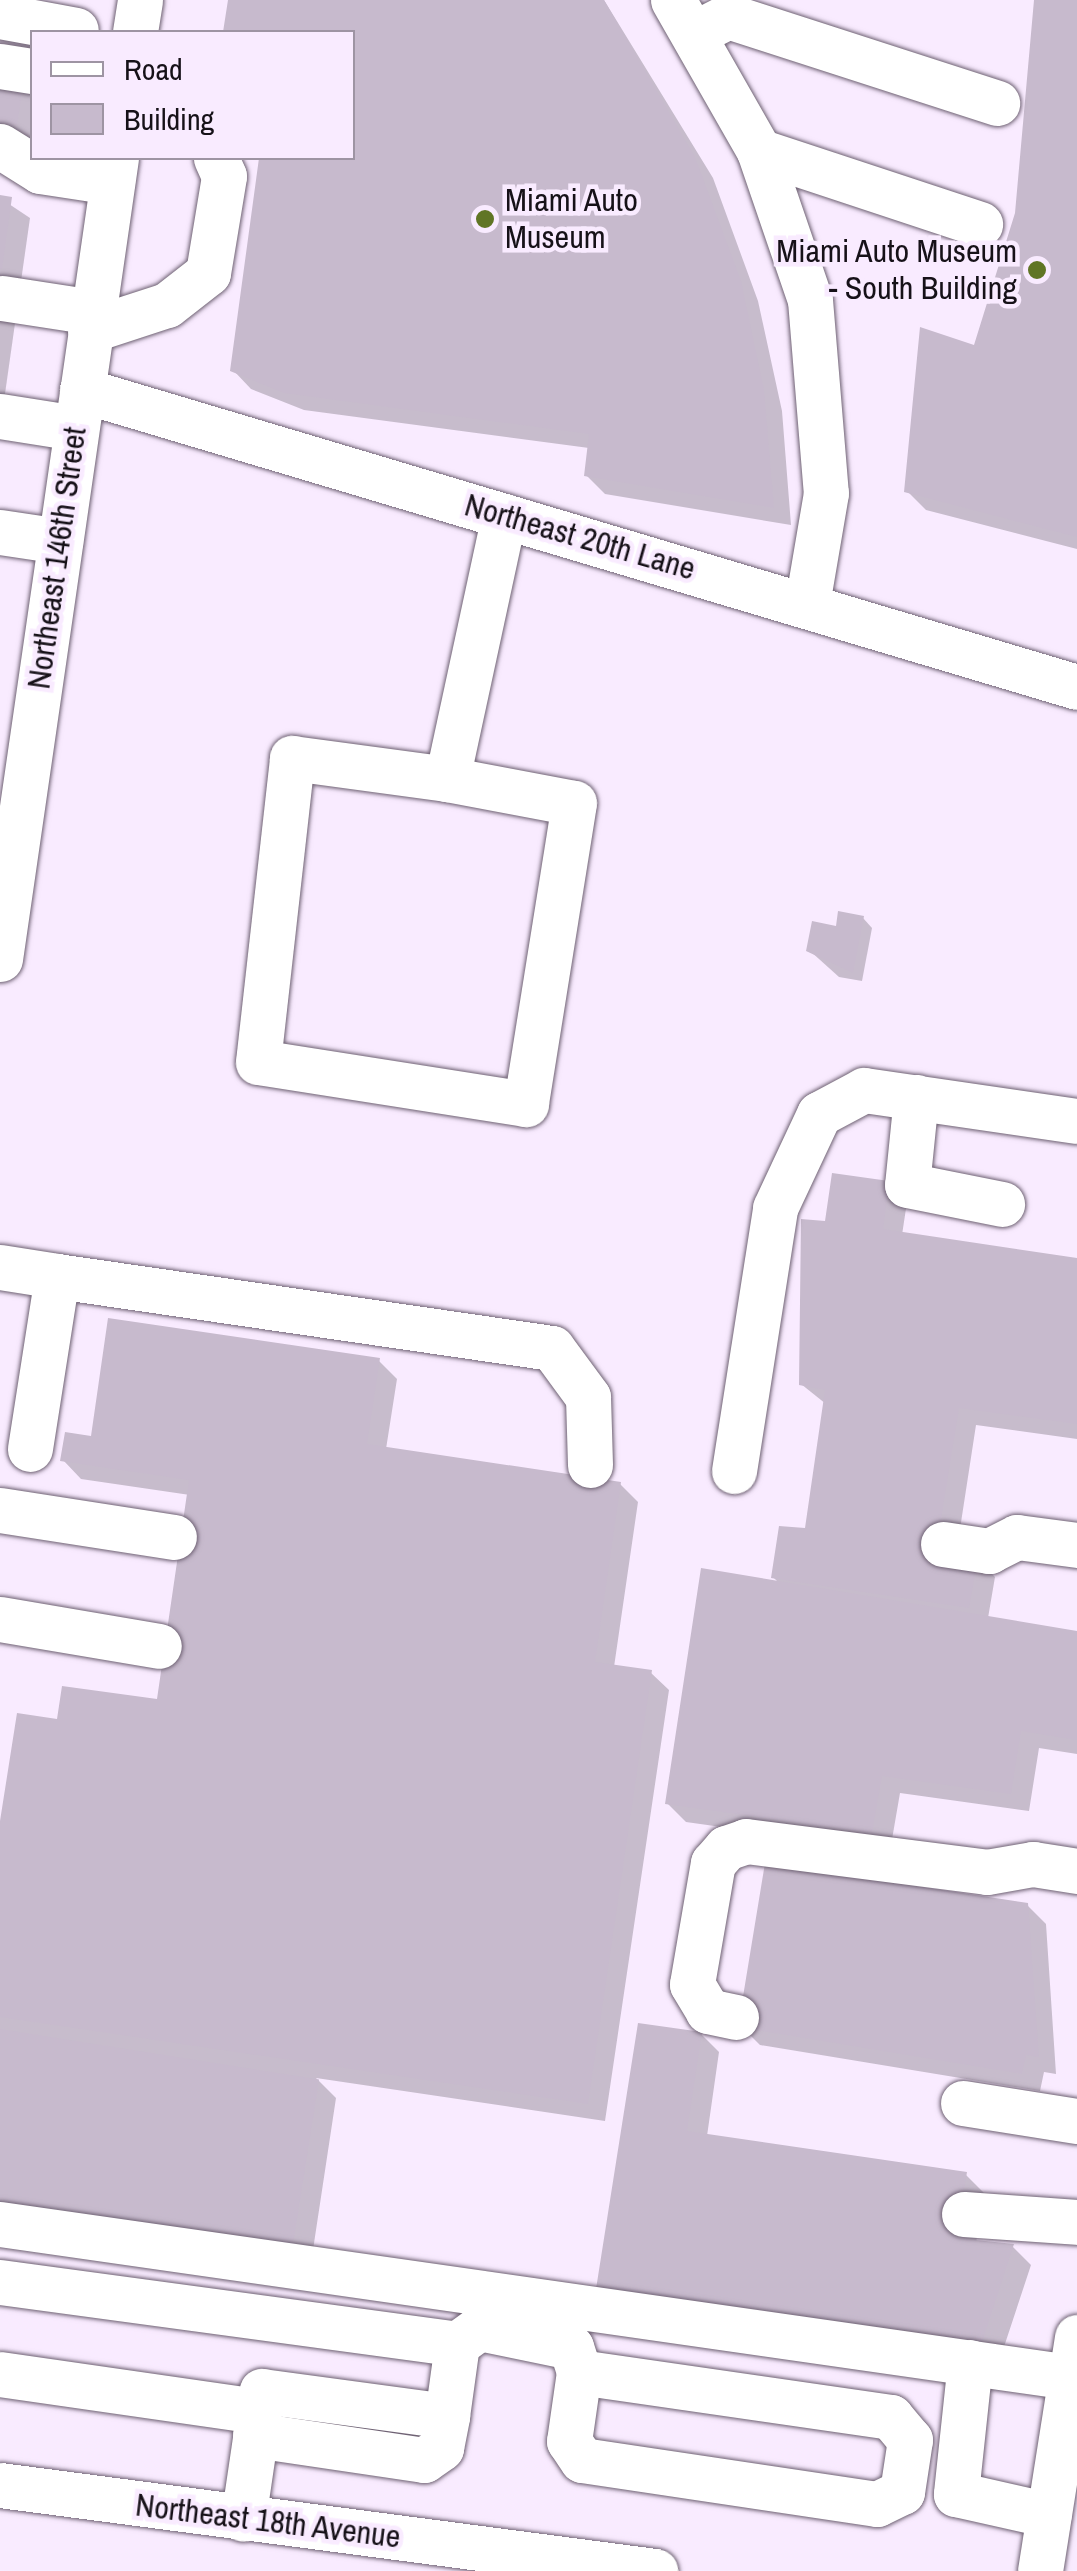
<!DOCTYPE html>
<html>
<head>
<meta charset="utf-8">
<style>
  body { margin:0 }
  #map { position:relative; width:1077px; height:2571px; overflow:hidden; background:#f9ebff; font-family:"Archivo Narrow",sans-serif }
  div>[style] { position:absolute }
  .shadow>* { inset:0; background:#0003 }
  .building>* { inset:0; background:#c7bacd; transform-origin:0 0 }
  .roads { filter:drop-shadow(0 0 2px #6e6173) drop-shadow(0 0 2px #6e6173) }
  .minor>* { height:45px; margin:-22.5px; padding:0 22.5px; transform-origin:22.5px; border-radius:22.5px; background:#fff }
  .dots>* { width:28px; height:28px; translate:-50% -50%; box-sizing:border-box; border:5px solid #f9ebff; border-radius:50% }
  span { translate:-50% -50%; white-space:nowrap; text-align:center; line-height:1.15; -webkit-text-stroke:9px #f9ebff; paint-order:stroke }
  .poi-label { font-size:32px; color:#161118 }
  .left { translate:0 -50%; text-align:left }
  .right { translate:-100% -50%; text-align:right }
  .street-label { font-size:32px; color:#161118 }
  .legend { position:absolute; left:30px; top:30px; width:325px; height:130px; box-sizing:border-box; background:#f9ebff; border:2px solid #9e94a3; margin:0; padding:12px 18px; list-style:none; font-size:30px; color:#161118 }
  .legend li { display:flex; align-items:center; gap:20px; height:50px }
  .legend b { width:50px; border:2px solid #9e94a3 }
</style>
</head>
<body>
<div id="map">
  <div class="shadow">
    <i style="clip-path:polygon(231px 0,604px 0,713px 178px,758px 301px,782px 411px,791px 525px,605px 494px,586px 475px,589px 448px,304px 410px,251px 389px,233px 370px,262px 158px,352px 158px,352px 32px,226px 32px)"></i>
    <i style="clip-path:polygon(1036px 0,1077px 0,1077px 549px,926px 510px,907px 491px,975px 348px,1017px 213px)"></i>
    <i style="clip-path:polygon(0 77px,32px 90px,32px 142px,0 137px)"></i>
    <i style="clip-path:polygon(0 198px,30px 218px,0 429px)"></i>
    <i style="clip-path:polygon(863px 918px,872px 928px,862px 981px,839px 977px,809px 950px)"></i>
    <i style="clip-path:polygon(834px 1176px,907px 1202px,902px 1235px,1077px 1260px,1077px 1439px,976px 1425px,956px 1555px,977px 1559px,995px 1577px,988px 1618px,1077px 1633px,1077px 1754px,1039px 1748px,1029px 1811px,900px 1793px,890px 1851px,686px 1822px,668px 1804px,780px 1584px,773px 1577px,808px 1531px,826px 1404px,801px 1384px)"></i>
    <i style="clip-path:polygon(378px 1360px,397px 1379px,386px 1449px,620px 1484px,638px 1502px,614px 1667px,650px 1672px,669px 1690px,605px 2121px,316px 2078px,336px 2098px,311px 2263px,0 2216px,0 1823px,59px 1721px,159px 1702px,190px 1495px,81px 1479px,63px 1460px,93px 1439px)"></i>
    <i style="clip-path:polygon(1027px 1905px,1046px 1924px,1056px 2074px,1044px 2072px,1040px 2091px,760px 2045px,741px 2026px)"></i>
    <i style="clip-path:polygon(701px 2034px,719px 2052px,707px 2136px,966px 2175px,984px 2193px,976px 2243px,1013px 2247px,1031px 2265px,998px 2365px,617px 2307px)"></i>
  </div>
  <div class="building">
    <i style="clip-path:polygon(228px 0,604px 0,695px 157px,741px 281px,764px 390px,774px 508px,584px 476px,589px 434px,284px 393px,230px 371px,259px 158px,352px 158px,352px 32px,223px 32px)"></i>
    <i style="clip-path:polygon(1034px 0,1077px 0,1077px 537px,904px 492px,920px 327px,974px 345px,1015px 213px)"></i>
    <i style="clip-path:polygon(0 75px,24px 78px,17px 125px,0 123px)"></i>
    <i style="clip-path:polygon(0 195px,12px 197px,2px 269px,0 269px)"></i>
    <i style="clip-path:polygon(838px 911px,864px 916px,853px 973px,806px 951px,812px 921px,836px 926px)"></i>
    <i style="clip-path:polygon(832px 1173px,889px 1181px,883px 1229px,1077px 1258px,1077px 1424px,959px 1408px,936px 1550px,978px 1557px,969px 1608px,771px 1578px,779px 1526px,805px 1528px,825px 1390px,799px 1385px,801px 1219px,825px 1221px)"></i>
    <i style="clip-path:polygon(108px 1318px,380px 1358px,367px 1444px,621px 1482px,595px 1662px,652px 1670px,588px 2104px,0 2017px,0 1821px,17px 1713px,57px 1719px,62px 1686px,157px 1699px,189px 1480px,60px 1461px,65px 1432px,91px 1436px)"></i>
    <i style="clip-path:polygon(701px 1568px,1077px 1631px,1077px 1740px,1021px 1731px,1011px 1794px,882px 1776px,872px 1833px,665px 1804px)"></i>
    <i style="clip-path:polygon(765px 1863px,1028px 1903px,1039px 2057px,1026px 2055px,1022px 2074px,738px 2027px)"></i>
    <i style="clip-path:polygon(638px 2023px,702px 2032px,687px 2131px,967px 2172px,956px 2238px,1014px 2244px,980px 2348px,596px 2289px)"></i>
    <i style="left:0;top:2029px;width:323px;height:173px;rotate:9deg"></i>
  </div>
  <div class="roads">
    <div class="minor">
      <i style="left:673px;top:0;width:174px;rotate:60.3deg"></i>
      <i style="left:759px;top:151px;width:157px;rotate:71.1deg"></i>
      <i style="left:810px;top:300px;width:194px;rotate:85.3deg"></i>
      <i style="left:826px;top:493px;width:113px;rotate:99.7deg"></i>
      <i style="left:0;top:16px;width:77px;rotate:10.4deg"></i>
      <i style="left:135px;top:32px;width:32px;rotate:-81deg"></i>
      <i style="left:697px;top:32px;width:35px;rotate:-27deg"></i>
      <i style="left:728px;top:16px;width:283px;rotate:17.9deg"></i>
      <i style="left:0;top:66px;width:32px;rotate:9deg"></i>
      <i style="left:0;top:146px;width:47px;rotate:32deg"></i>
      <i style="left:40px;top:171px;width:73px;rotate:8.7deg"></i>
      <i style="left:759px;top:151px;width:233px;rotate:18.3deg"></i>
      <i style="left:2px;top:298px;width:92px;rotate:8.7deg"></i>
      <i style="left:90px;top:330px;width:81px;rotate:-18deg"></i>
      <i style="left:167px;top:305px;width:52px;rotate:-38deg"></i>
      <i style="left:208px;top:273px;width:98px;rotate:-80.6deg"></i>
      <i style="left:224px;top:176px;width:20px;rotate:-114deg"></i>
      <i style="left:82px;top:390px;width:1038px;rotate:16.62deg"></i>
      <i style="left:0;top:416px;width:77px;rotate:9deg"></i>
      <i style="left:0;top:532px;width:61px;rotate:8.5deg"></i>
      <i style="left:447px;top:779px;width:129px;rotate:10.7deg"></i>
      <i style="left:574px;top:803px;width:305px;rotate:99.1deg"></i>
      <i style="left:526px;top:1104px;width:271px;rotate:-171.1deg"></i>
      <i style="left:258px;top:1062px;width:306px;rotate:-83.6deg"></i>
      <i style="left:292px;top:758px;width:156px;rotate:7.7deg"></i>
      <i style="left:447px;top:779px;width:269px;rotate:-77.8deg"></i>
      <i style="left:0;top:959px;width:809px;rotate:-81.76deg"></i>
      <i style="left:916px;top:1097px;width:88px;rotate:95.8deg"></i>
      <i style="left:907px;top:1185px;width:97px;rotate:11.3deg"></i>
      <i style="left:0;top:1267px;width:58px;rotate:9deg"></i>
      <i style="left:57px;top:1276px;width:175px;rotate:98.9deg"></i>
      <i style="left:57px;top:1276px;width:500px;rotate:8.28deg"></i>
      <i style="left:552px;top:1348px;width:61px;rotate:53.7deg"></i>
      <i style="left:588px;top:1397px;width:68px;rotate:88.3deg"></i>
      <i style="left:734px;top:1471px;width:266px;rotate:-81.1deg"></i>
      <i style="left:775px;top:1208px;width:104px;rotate:-64.9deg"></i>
      <i style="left:819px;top:1114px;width:51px;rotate:-28.1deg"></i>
      <i style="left:864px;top:1090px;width:215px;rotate:8.3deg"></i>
      <i style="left:0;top:1510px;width:176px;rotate:8.8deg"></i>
      <i style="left:943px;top:1544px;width:47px;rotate:8.7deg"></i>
      <i style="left:989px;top:1551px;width:31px;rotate:-27deg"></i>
      <i style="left:1017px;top:1537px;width:61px;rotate:7.6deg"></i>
      <i style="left:0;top:1619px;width:161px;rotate:9.6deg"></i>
      <i style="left:736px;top:2017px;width:29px;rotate:-168deg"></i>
      <i style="left:708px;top:2011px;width:31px;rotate:-121deg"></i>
      <i style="left:692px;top:1984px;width:123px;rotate:-80.2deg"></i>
      <i style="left:713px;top:1863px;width:20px;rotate:-49deg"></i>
      <i style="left:726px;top:1848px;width:21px;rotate:-19deg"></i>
      <i style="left:746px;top:1841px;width:243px;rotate:7.3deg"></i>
      <i style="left:987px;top:1872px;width:47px;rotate:-9.9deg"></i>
      <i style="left:1033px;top:1864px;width:45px;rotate:9deg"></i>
      <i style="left:963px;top:2103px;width:115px;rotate:9deg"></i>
      <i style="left:964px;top:2214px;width:113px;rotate:4deg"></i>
      <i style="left:0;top:2224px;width:1088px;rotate:8.14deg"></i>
      <i style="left:0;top:2282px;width:461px;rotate:7.7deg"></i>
      <i style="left:457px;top:2344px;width:73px;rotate:97.9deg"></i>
      <i style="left:447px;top:2416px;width:187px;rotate:-172.3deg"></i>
      <i style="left:262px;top:2391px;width:129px;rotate:98.4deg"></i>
      <i style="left:457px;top:2344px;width:27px;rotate:-36deg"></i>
      <i style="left:479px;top:2328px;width:94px;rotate:11.7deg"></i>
      <i style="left:571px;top:2347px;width:26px;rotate:72deg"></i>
      <i style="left:579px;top:2372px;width:70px;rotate:98.2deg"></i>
      <i style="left:569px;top:2441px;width:23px;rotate:56deg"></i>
      <i style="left:582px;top:2460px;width:298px;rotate:8.5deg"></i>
      <i style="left:877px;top:2504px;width:28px;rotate:-26deg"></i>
      <i style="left:902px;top:2492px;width:53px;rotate:-81.3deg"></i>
      <i style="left:910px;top:2440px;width:30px;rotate:-130deg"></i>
      <i style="left:891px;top:2417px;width:315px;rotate:-171.8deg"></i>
      <i style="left:970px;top:2362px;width:133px;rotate:96.1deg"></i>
      <i style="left:956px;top:2494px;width:95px;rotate:12.7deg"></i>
      <i style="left:0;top:2374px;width:260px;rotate:8.2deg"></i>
      <i style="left:255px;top:2435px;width:171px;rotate:8.4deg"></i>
      <i style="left:424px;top:2460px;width:21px;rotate:-35deg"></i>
      <i style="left:441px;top:2448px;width:33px;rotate:-79deg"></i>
      <i style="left:0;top:2485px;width:661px;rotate:7.48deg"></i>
      <i style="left:1040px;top:2571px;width:237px;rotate:-81deg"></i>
    </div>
  </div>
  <div class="dots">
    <i style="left:485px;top:219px;background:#607525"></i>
    <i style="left:1037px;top:270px;background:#607525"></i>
  </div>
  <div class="poi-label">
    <span class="left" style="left:505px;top:219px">Miami Auto<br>Museum</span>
    <span class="right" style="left:1017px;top:270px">Miami Auto Museum<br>- South Building</span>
  </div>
  <div class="street-label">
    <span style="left:580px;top:537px;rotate:16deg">Northeast 20th Lane</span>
    <span style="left:57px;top:558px;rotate:-82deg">Northeast 146th Street</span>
    <span style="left:268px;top:2521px;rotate:7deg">Northeast 18th Avenue</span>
  </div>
  <ul class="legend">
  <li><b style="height:12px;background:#fff"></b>Road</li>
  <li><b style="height:28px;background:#c7bacd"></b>Building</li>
  </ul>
</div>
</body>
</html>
